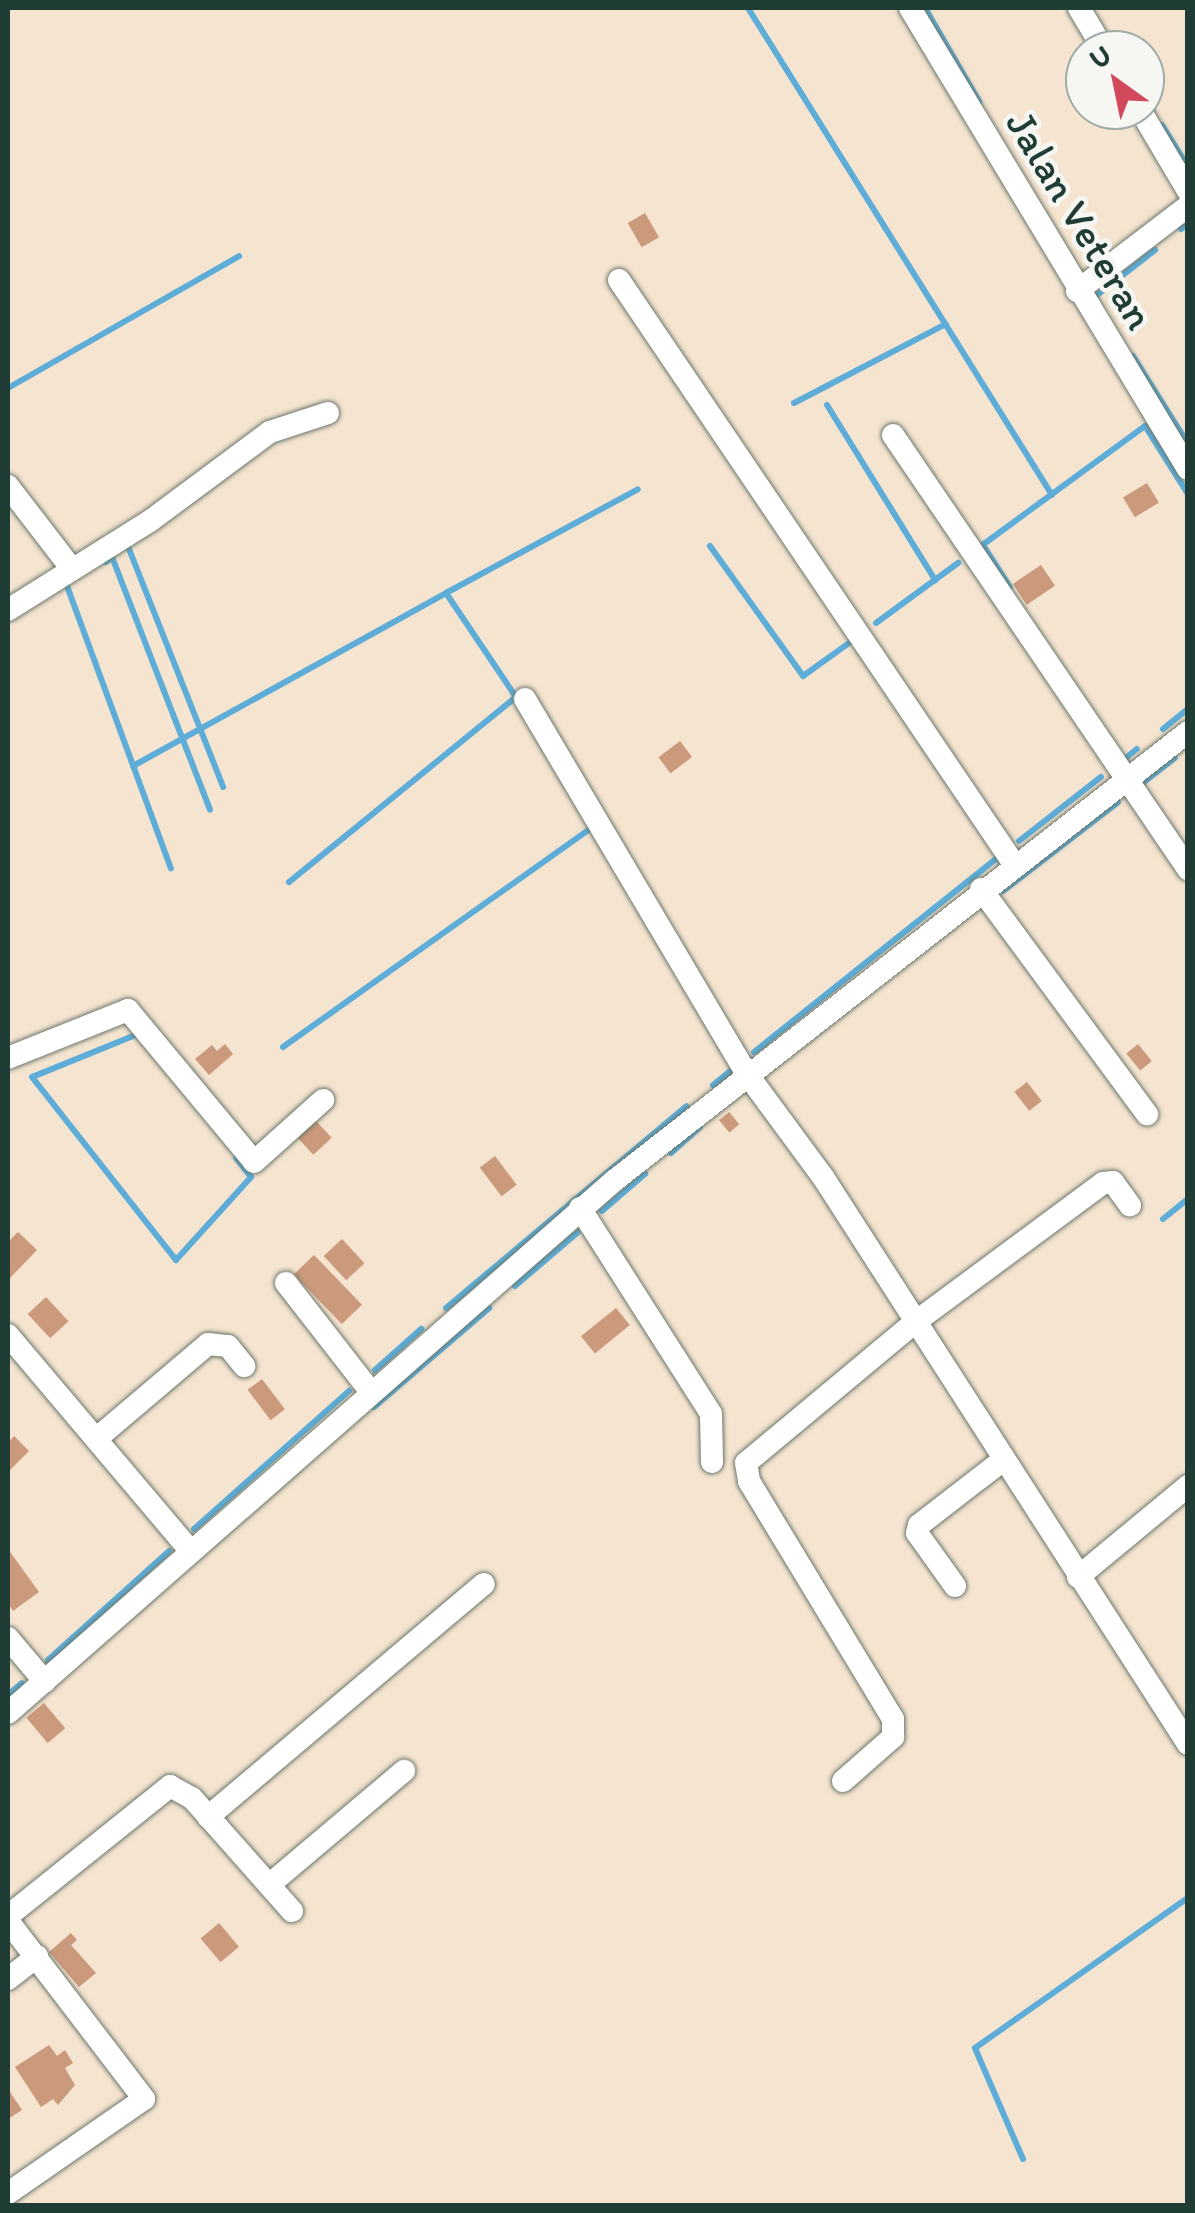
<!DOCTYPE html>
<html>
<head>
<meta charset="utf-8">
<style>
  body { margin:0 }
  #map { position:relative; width:1195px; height:2213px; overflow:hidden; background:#f5e4d0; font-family:Itim,sans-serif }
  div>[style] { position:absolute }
  .stream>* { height:6px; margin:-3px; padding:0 3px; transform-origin:3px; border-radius:3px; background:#5dadd8 }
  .building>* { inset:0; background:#cb997b; transform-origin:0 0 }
  .roads { filter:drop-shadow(0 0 2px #6a776b) drop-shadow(0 0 2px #6a776b) }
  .minor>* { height:22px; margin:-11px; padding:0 11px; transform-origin:11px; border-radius:11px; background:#fff }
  span { translate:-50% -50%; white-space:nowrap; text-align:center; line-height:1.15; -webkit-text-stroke:9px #f6f6f2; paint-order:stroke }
  .street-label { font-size:42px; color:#1f3d34 }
  .frame { position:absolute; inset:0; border:10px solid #1f3d34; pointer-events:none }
  .north { position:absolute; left:1065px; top:30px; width:100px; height:100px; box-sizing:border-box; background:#f6f6f2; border:2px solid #a0aca6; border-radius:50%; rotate:327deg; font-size:28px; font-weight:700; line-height:40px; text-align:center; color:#1f3d34 }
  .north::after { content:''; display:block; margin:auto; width:35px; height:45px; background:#d1495b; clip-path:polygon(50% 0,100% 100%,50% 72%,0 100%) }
</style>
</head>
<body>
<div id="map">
  <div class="stream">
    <i style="left:748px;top:8px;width:574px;rotate:58.03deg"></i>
    <i style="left:925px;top:8px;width:108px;rotate:59.9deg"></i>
    <i style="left:1145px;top:98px;width:14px;rotate:56deg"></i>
    <i style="left:1162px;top:125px;width:49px;rotate:58.2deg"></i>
    <i style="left:1181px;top:229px;width:9px;rotate:-36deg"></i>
    <i style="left:1096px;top:296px;width:75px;rotate:-37.9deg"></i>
    <i style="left:1133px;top:356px;width:104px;rotate:58deg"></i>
    <i style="left:8px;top:388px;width:266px;rotate:-29.7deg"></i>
    <i style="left:794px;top:403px;width:171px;rotate:-27.5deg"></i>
    <i style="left:827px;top:405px;width:206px;rotate:58.3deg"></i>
    <i style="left:983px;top:545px;width:50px;rotate:57.3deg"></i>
    <i style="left:710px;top:546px;width:160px;rotate:54.4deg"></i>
    <i style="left:803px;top:676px;width:65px;rotate:-35.6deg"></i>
    <i style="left:981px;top:546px;width:203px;rotate:-36.2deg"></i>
    <i style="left:1145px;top:426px;width:80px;rotate:57.7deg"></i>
    <i style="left:129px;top:549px;width:256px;rotate:68.4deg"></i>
    <i style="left:106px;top:562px;width:8px;rotate:-40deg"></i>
    <i style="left:112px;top:557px;width:271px;rotate:68.8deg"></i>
    <i style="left:67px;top:586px;width:301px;rotate:69.8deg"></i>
    <i style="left:446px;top:593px;width:218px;rotate:-28.4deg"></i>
    <i style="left:876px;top:623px;width:102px;rotate:-36.2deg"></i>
    <i style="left:1163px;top:729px;width:32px;rotate:-39deg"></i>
    <i style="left:1122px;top:761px;width:19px;rotate:-39deg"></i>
    <i style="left:133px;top:766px;width:358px;rotate:-28.9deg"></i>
    <i style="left:446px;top:593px;width:125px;rotate:56.1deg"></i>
    <i style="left:516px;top:697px;width:293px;rotate:140.8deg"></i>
    <i style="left:1144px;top:782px;width:39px;rotate:-38deg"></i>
    <i style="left:1019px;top:841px;width:104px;rotate:-38deg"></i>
    <i style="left:1003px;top:891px;width:145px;rotate:-37.7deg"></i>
    <i style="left:138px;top:1034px;width:114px;rotate:157.9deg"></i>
    <i style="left:32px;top:1077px;width:233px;rotate:51.8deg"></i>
    <i style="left:176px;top:1260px;width:112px;rotate:-47.9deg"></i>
    <i style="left:251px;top:1177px;width:24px;rotate:-128deg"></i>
    <i style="left:283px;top:1047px;width:377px;rotate:-35.4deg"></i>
    <i style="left:754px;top:1052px;width:316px;rotate:-38.6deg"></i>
    <i style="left:713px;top:1085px;width:28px;rotate:-39deg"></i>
    <i style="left:671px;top:1153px;width:39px;rotate:-42deg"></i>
    <i style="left:602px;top:1211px;width:57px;rotate:-40.7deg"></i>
    <i style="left:1163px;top:1219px;width:32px;rotate:-39deg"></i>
    <i style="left:515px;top:1286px;width:82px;rotate:-40.5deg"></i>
    <i style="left:446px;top:1308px;width:314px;rotate:-40deg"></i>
    <i style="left:375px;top:1370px;width:62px;rotate:-41.7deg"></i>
    <i style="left:374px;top:1407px;width:152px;rotate:-40.7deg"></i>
    <i style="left:194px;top:1529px;width:208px;rotate:-41.7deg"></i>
    <i style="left:48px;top:1660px;width:163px;rotate:-42deg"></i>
    <i style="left:8px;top:1695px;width:18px;rotate:-41deg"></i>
    <i style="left:1023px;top:2159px;width:121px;rotate:-113.4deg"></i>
    <i style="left:975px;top:2048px;width:261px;rotate:-35.2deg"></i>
  </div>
  <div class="building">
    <i style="left:645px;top:213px;width:28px;height:20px;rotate:60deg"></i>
    <i style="left:1147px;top:483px;width:23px;height:28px;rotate:59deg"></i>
    <i style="left:1041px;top:565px;width:25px;height:34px;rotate:56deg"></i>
    <i style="left:680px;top:741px;width:20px;height:27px;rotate:53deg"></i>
    <i style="clip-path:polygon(225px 1044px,233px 1054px,209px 1075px,195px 1059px,212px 1045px,217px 1051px)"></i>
    <i style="left:1138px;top:1044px;width:22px;height:15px;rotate:51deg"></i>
    <i style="left:1027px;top:1082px;width:24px;height:16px;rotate:52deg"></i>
    <i style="left:729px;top:1112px;width:16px;height:13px;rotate:50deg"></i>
    <i style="left:316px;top:1121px;width:23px;height:25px;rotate:47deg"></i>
    <i style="left:495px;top:1156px;width:36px;height:19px;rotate:53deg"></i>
    <i style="clip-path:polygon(18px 1232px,37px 1250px,8px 1280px,8px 1242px)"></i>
    <i style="left:342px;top:1239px;width:33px;height:25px;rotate:47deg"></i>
    <i style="left:314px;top:1255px;width:69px;height:28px;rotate:46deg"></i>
    <i style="left:46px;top:1297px;width:33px;height:25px;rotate:47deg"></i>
    <i style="left:616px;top:1308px;width:22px;height:45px;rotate:51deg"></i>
    <i style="left:262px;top:1379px;width:38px;height:18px;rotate:53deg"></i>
    <i style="clip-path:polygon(14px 1436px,29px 1451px,8px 1472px,8px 1443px)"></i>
    <i style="clip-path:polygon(8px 1549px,39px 1592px,13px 1611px,8px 1603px)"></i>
    <i style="left:44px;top:1703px;width:33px;height:23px;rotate:50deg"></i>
    <i style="left:219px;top:1923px;width:31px;height:24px;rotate:50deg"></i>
    <i style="clip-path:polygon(71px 1933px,77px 1940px,71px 1945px,96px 1973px,79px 1987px,49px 1952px)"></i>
    <i style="clip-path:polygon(49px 2045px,57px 2056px,65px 2050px,73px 2063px,65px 2068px,75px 2085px,58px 2105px,53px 2099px,41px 2107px,15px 2067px)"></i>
    <i style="clip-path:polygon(8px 2089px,22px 2110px,8px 2119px)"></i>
  </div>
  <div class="roads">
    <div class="minor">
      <i style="left:910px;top:8px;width:538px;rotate:58.91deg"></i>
      <i style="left:1079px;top:8px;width:49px;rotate:59.2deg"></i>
      <i style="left:1140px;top:110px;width:94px;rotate:59.3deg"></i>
      <i style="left:619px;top:280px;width:705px;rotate:55.93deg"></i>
      <i style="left:1077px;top:291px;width:140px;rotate:-37.4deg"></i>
      <i style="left:893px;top:435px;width:525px;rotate:55.8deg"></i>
      <i style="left:8px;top:486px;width:105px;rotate:52.4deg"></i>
      <i style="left:8px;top:610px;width:168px;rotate:-32.1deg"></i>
      <i style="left:150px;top:521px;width:149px;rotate:-36.6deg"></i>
      <i style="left:270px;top:432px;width:61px;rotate:-18.1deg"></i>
      <i style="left:525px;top:699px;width:436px;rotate:59.4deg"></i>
      <i style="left:747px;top:1074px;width:128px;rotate:53.6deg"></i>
      <i style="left:823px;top:1177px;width:674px;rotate:57.23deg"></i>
      <i style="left:981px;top:889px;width:280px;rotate:53.6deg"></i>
      <i style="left:8px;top:1058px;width:129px;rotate:-21.8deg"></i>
      <i style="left:128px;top:1010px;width:197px;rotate:50.3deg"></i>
      <i style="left:254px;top:1162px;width:93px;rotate:-41.9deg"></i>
      <i style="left:580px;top:1208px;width:244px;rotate:57.5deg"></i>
      <i style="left:711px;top:1414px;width:48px;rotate:88.8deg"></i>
      <i style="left:286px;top:1283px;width:137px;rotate:52.1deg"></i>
      <i style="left:8px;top:1335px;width:279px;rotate:49.8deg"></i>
      <i style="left:96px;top:1439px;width:147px;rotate:-40.3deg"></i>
      <i style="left:208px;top:1344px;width:20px;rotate:6deg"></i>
      <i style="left:228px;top:1346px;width:26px;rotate:51deg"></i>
      <i style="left:1078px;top:1577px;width:143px;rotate:-39.6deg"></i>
      <i style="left:955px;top:1586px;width:65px;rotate:-125.6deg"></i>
      <i style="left:917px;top:1533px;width:8px;rotate:-76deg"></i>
      <i style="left:919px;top:1525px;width:106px;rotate:-37.7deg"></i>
      <i style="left:8px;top:1638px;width:57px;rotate:49.9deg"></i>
      <i style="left:8px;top:1713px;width:808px;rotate:-41.29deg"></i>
      <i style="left:615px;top:1180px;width:727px;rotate:-38.02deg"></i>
      <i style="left:843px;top:1781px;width:67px;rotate:-41.3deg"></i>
      <i style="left:893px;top:1737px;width:18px;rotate:-90deg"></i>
      <i style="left:893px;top:1719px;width:278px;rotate:-121.2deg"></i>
      <i style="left:749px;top:1481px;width:18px;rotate:-99deg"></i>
      <i style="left:746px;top:1463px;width:219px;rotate:-39.8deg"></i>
      <i style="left:914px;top:1323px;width:235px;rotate:-36.5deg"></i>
      <i style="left:1103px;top:1183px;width:10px;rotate:-6deg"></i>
      <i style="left:1113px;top:1182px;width:29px;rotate:54deg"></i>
      <i style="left:208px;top:1817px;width:361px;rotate:-40.2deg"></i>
      <i style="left:269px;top:1885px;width:177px;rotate:-40.2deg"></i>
      <i style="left:8px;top:1916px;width:208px;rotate:-38.7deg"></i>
      <i style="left:170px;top:1786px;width:25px;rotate:29deg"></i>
      <i style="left:192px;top:1798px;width:151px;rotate:48.5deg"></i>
      <i style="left:8px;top:1921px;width:224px;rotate:52.6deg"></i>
      <i style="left:144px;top:2099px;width:165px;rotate:145.3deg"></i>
      <i style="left:8px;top:1979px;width:37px;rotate:-38deg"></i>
    </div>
  </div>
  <div class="street-label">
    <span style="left:1080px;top:220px;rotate:59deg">Jalan Veteran</span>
  </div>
  <div class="frame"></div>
  <div class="north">U</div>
</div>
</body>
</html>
